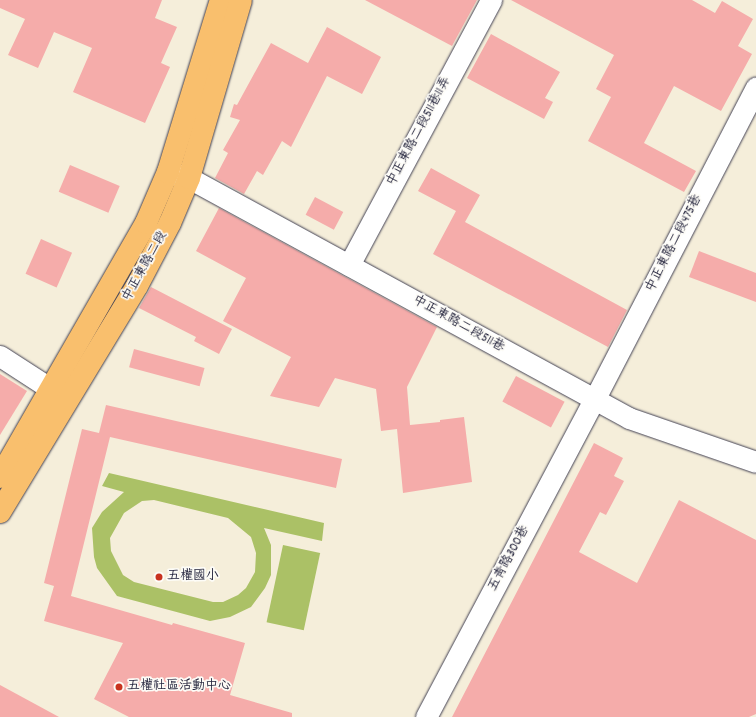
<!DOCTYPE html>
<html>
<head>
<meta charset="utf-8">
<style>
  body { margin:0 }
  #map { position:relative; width:756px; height:717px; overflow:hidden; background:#f5eeda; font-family:Dekko,"LXGW WenKai TC",sans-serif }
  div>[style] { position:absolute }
  .green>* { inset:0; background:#abc166; transform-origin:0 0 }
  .building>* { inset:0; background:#f5acaa; transform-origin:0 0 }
  .roads { filter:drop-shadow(0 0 1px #424153) drop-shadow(0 0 1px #424153) }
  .minor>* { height:21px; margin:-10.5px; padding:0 10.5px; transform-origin:10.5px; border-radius:10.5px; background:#fff }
  .major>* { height:22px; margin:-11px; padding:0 11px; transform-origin:11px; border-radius:11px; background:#f9bf6d }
  .dots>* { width:11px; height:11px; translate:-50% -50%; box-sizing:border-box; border:2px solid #fdfcf7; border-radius:50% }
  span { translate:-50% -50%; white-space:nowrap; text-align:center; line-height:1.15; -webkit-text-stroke:3.5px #fdfcf7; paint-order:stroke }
  .street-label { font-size:13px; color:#22223b }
  .poi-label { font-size:13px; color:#22223b }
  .left { translate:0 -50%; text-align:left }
</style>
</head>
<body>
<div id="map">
  <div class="green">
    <i style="clip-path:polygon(evenodd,109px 473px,324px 523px,322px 541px,264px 528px,271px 545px,271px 575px,265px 588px,251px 607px,230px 617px,210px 621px,117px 596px,97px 568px,94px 557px,92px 528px,102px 512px,124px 492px,102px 486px,109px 473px,154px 500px,228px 518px,251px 537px,256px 553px,255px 572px,246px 588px,238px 595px,223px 602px,213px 602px,134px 582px,123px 575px,111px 551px,110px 538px,124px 513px,142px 501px,154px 500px)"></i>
    <i style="left:283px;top:545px;width:38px;height:79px;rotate:12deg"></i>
  </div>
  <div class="building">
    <i style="clip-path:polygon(0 0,162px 0,155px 18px,177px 27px,161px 63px,170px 67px,145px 123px,73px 92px,92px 48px,54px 32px,38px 68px,8px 55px,25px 19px,0 8px)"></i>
    <i style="clip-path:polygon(365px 0,477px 0,452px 46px)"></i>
    <i style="clip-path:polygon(511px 0,692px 0,715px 13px,722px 1px,753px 19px,738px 46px,752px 54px,721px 111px,674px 86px,644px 143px,696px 171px,684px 192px,588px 141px,611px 97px,596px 89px,614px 55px)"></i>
    <i style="clip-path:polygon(327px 27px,381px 57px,362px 94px,327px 76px,291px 147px,282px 141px,263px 175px,257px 171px,244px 194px,215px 178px,228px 153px,223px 150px,240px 120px,230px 117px,234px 104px,237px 105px,271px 43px,308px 63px)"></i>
    <i style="clip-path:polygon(491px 34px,560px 72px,545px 98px,553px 102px,544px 119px,467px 78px)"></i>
    <i style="left:70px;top:165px;width:54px;height:29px;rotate:23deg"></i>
    <i style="clip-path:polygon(431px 168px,480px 195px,465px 222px,627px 310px,608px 347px,433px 254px,456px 211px,418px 191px)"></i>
    <i style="left:315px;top:197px;width:32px;height:20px;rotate:28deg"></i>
    <i style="clip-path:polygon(219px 208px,437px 327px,407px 387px,410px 425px,440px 422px,440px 420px,464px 417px,472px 482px,403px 493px,397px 429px,381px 431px,376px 389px,335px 378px,319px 407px,270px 396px,291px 357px,223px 321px,246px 278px,196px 251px)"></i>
    <i style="left:41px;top:239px;width:34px;height:38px;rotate:24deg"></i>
    <i style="clip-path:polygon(699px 251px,756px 273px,756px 302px,689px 277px)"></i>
    <i style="clip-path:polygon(151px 287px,232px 329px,219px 354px,194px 341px,196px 337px,139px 308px)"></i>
    <i style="left:134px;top:349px;width:73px;height:19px;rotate:15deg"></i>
    <i style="clip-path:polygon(0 374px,27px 391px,0 435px)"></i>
    <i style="left:516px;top:376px;width:55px;height:29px;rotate:28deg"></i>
    <i style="clip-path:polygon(106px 405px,342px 459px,336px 488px,110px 437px,71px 596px,172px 625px,173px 623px,245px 643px,230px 695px,292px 713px,292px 717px,129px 717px,94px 699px,123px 643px,44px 621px,54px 586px,44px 583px,82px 429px,99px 433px)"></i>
    <i style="clip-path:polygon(594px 443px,623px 458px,614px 476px,624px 481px,606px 515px,600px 512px,579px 552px,637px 583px,679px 500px,756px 540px,756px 714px,749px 717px,452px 717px)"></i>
    <i style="clip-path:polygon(0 685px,59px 717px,0 717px)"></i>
  </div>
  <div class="roads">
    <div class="minor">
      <i style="left:173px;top:173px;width:17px;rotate:17deg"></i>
      <i style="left:189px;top:178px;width:501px;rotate:28.61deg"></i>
      <i style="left:629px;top:418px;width:134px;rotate:19.1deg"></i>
      <i style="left:349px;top:265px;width:301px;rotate:-61.8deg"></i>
      <i style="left:0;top:356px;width:77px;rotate:32.9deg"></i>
      <i style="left:426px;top:717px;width:359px;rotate:-62.1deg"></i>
      <i style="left:594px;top:400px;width:352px;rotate:-62.6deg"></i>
    </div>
    <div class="major">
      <i style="left:0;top:477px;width:293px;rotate:-60.1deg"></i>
      <i style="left:146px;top:223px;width:56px;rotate:-66.7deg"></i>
      <i style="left:168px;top:172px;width:180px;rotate:-72.9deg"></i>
      <i style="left:0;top:512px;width:264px;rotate:-58.8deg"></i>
      <i style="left:137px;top:286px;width:71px;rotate:-62.4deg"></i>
      <i style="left:170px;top:223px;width:49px;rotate:-67.1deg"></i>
      <i style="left:189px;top:178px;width:185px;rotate:-73.7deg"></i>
    </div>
  </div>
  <div class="dots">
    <i style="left:159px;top:577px;background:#c8321e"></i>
    <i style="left:119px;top:687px;background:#c8321e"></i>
  </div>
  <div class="street-label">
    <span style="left:420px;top:132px;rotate:-62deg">中正東路二段511巷11弄</span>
    <span style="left:675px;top:244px;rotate:-63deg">中正東路二段475巷</span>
    <span style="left:146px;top:267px;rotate:-61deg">中正東路二段</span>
    <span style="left:458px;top:325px;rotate:29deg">中正東路二段511巷</span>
    <span style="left:510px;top:559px;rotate:-62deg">五青路300巷</span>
  </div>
  <div class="poi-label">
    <span class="left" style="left:167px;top:577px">五權國小</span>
    <span class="left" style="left:127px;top:687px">五權社區活動中心</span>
  </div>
</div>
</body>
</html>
